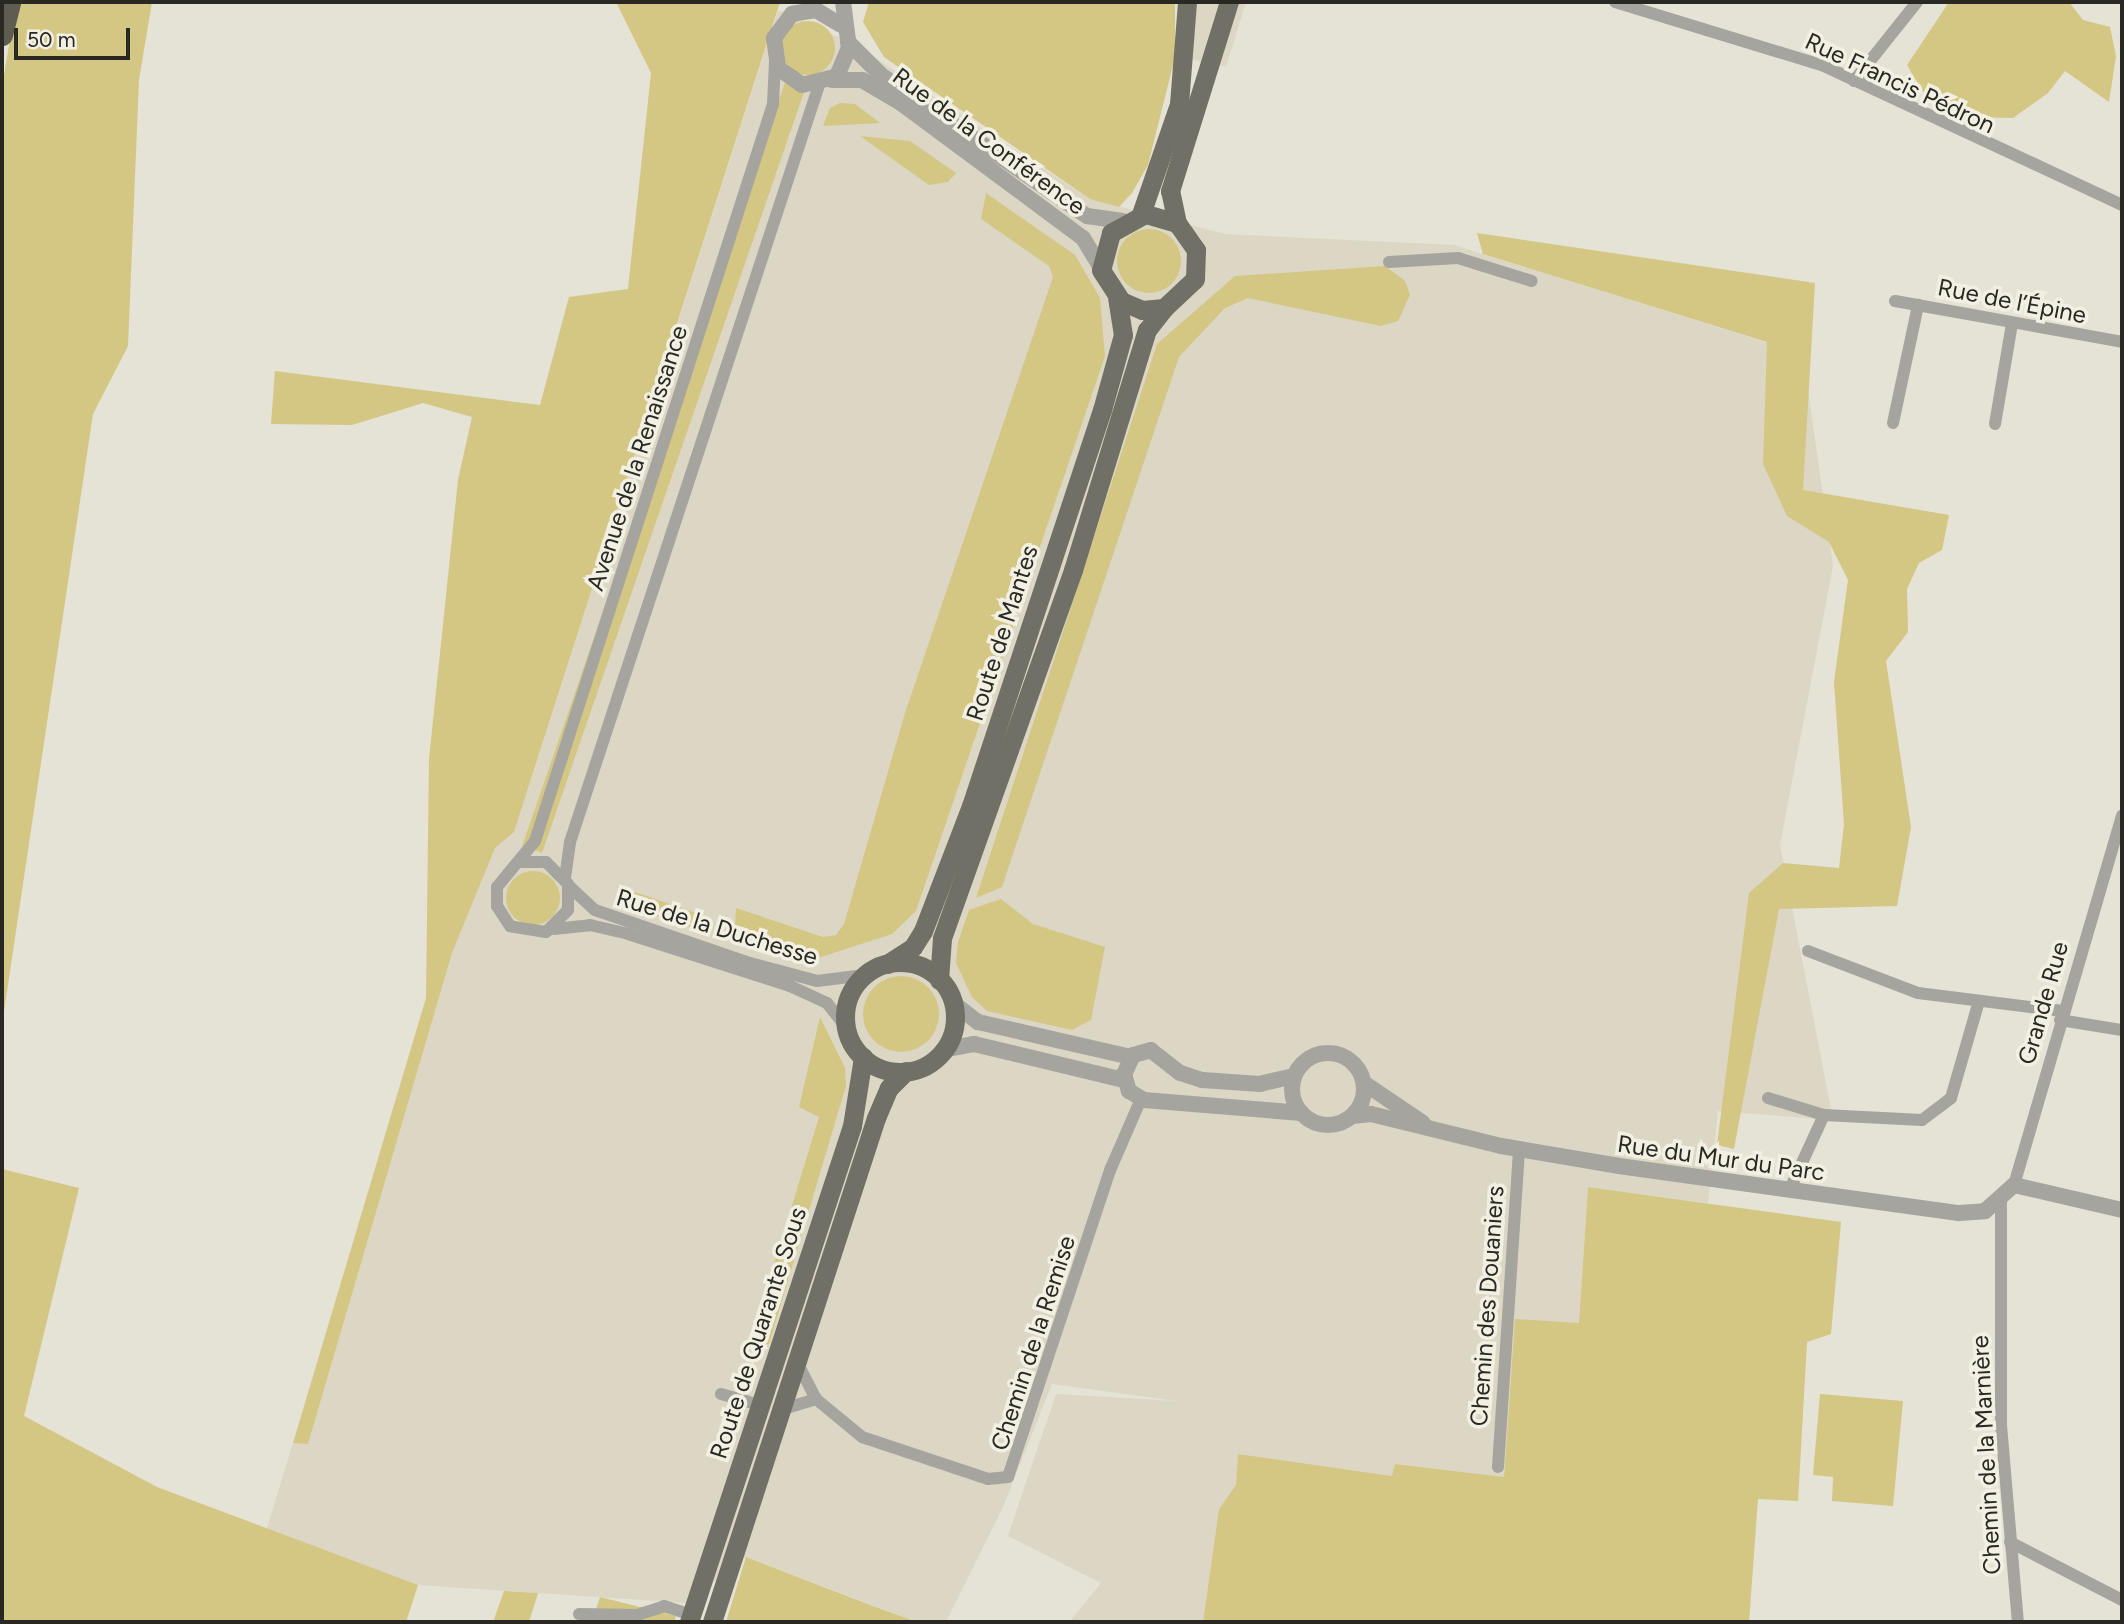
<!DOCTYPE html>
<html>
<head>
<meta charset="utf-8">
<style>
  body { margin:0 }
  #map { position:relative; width:2124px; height:1624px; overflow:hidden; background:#e5e2d6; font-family:Figtree,sans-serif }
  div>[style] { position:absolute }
  .built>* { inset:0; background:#dbd7c4 }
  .green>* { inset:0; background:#d4c683; transform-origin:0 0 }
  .round { border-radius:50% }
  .minor>* { height:12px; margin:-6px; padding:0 6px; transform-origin:6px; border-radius:6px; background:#a5a49e }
  .tertiary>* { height:16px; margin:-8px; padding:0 8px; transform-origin:8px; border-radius:8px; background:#a5a49e }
  .tertiary>.ring { margin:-8px; padding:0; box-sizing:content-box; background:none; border:16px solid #a5a49e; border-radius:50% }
  .primary>* { height:19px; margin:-9.5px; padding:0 9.5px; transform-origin:9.5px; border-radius:9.5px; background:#717066 }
  .primary>.ring { margin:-9.5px; padding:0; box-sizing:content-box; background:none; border:19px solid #717066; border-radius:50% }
  .motorway>* { height:21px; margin:-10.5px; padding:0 10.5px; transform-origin:10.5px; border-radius:10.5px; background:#5f5d52 }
  span { translate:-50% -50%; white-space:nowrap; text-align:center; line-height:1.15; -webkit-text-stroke:7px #f2f0e3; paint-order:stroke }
  .street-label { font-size:24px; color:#292823 }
  .frame { position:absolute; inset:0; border:4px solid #292823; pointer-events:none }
  .scale { position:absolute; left:14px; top:28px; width:116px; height:32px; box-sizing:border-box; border:4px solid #292823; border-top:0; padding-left:9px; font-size:21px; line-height:24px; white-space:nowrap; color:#292823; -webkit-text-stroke:5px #f2f0e3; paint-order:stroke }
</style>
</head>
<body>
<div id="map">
  <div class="built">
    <i style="clip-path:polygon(1183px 2px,1246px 2px,1226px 67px,1181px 57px)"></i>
    <i style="clip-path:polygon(778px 10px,854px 44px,1090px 199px,1225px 234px,1454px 245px,1803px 354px,1833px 566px,1780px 845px,1833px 1120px,1718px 1111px,1708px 1203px,1588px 1187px,1579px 1323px,1515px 1320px,1504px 1477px,1395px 1464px,1393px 1476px,1238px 1454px,1236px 1485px,1219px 1509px,1203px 1622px,1069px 1622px,1101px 1583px,1008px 1536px,1056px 1394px,1176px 1401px,1052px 1384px,1003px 1507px,946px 1622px,917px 1622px,746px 1557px,687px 1603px,418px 1585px,266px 1531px,293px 1443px,308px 1444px,452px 952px,495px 848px,514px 832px)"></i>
  </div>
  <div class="green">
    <i style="clip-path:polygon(16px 2px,152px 2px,139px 80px,128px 346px,93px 414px,2px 1025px,2px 88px)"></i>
    <i style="clip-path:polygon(616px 2px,780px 2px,514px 832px,495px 848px,452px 953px,308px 1444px,293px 1443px,426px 998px,429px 759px,458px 480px,472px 417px,423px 403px,352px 425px,271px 424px,275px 371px,540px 405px,569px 297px,628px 289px,651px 73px)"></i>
    <i style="clip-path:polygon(869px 2px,1175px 2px,1175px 57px,1148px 165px,1132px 193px,1119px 207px,1090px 199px,884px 57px,863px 22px)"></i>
    <i style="clip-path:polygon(1949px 2px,2069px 2px,2083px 20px,2110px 27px,2116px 56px,2109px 102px,2065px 71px,2048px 93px,2013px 118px,1977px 117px,1923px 92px,1907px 65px)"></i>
    <i class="round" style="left:781px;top:21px;width:54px;height:54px"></i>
    <i style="left:786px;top:80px;width:21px;height:810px;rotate:19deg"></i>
    <i style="clip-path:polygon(840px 103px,855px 104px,880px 123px,823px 126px,830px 108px)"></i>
    <i style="clip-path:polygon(860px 136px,910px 141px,956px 173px,948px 182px,929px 185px)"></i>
    <i style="clip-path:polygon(986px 193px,1075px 255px,1100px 298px,1105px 356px,916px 911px,892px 934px,815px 959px,735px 926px,736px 908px,823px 937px,836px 935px,844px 924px,905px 713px,1053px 277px,1049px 266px,981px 219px)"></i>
    <i class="round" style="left:1117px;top:229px;width:64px;height:64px"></i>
    <i style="clip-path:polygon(1477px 233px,1815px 283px,1803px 490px,1949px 515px,1942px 550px,1919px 563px,1907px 589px,1908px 632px,1886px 661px,1911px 827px,1897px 906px,1779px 909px,1734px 1149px,1717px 1145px,1749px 893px,1783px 863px,1839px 868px,1844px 824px,1834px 682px,1848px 580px,1829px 542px,1787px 516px,1763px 464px,1767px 342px,1483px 254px)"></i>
    <i style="clip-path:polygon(1385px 266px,1405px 281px,1410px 295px,1398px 321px,1381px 326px,1248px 298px,1225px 308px,1179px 357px,1002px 887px,976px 898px,1157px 344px,1235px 276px)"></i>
    <i class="round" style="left:506px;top:871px;width:54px;height:54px"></i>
    <i style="clip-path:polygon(617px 886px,705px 916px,697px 929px,624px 906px)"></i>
    <i style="clip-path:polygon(1001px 899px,1033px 924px,1105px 947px,1091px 1020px,1072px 1030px,987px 1011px,972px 997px,956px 963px,958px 942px,969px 910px)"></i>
    <i class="round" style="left:863px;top:976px;width:76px;height:76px"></i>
    <i style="clip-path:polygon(820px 1017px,845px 1068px,846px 1086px,769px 1344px,750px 1343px,819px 1117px,799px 1107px)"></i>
    <i style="clip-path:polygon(2px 1169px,79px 1188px,24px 1416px,157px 1487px,418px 1585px,406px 1622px,2px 1622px)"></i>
    <i style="clip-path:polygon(1588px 1187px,1841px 1222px,1831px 1334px,1807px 1342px,1798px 1501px,1758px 1499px,1749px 1622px,1203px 1622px,1219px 1509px,1236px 1485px,1238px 1454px,1392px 1476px,1395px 1464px,1504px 1477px,1515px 1319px,1579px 1323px)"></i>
    <i style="clip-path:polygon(1820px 1394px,1903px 1401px,1893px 1506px,1832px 1501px,1833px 1477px,1813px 1475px)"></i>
    <i style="clip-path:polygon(746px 1557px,873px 1606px,917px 1622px,726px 1622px)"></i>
    <i style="clip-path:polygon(504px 1591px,538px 1593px,529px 1622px,493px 1622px)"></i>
    <i style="clip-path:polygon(600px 1597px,676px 1616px,674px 1622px,592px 1622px)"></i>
  </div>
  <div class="minor">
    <i style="left:1615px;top:2px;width:219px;rotate:17deg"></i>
    <i style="left:1824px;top:66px;width:329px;rotate:25deg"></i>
    <i style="left:1854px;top:81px;width:101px;rotate:-51.4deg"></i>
    <i style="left:1389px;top:262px;width:69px;rotate:-3.3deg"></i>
    <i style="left:1458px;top:258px;width:77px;rotate:17.3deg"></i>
    <i style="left:1895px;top:301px;width:231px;rotate:10.2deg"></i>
    <i style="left:1893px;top:423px;width:121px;rotate:-78deg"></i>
    <i style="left:1995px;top:424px;width:101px;rotate:-80.4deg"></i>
    <i style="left:522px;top:862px;width:24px"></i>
    <i style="left:546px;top:862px;width:31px;rotate:45deg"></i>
    <i style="left:568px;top:884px;width:26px;rotate:90deg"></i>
    <i style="left:568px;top:910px;width:31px;rotate:135deg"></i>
    <i style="left:546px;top:932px;width:36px;rotate:-171deg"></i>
    <i style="left:510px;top:926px;width:24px;rotate:-123deg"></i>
    <i style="left:497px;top:906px;width:19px;rotate:-90deg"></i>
    <i style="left:497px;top:887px;width:60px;rotate:-50.4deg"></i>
    <i style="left:535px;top:841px;width:774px;rotate:-72.1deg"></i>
    <i style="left:773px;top:104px;width:42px;rotate:-87.3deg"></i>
    <i style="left:565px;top:878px;width:36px;rotate:-82deg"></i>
    <i style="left:570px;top:842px;width:797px;rotate:-71.79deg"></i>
    <i style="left:569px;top:886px;width:35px;rotate:43deg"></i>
    <i style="left:595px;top:910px;width:164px;rotate:18.9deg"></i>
    <i style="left:750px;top:963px;width:69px;rotate:15deg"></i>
    <i style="left:817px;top:981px;width:48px;rotate:-7.1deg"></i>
    <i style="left:554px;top:929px;width:36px;rotate:-6deg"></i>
    <i style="left:590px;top:925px;width:39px;rotate:13deg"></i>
    <i style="left:628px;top:934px;width:170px;rotate:17.8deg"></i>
    <i style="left:790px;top:986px;width:41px;rotate:24.7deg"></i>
    <i style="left:827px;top:1003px;width:31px;rotate:52deg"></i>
    <i style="left:1808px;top:951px;width:118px;rotate:20.9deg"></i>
    <i style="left:1918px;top:993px;width:146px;rotate:7.1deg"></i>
    <i style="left:2060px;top:1020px;width:63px;rotate:9.2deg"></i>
    <i style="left:1768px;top:1098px;width:59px;rotate:16.9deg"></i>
    <i style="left:1824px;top:1115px;width:98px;rotate:2.9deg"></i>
    <i style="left:1922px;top:1120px;width:36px;rotate:-37deg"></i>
    <i style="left:1951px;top:1098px;width:101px;rotate:-73.9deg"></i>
    <i style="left:2014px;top:1185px;width:385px;rotate:-73.7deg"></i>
    <i style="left:1789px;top:1191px;width:84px;rotate:-65.3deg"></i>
    <i style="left:2001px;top:1202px;width:223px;rotate:90deg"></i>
    <i style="left:2001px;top:1425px;width:198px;rotate:85.1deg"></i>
    <i style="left:796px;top:1360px;width:44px;rotate:62.9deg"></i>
    <i style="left:816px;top:1399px;width:60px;rotate:39.6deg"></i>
    <i style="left:862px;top:1437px;width:133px;rotate:18.4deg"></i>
    <i style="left:988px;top:1479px;width:20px;rotate:-6deg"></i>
    <i style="left:1008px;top:1477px;width:326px;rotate:-71.6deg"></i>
    <i style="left:1111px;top:1168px;width:75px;rotate:-66.5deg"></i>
    <i style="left:721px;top:1394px;width:41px;rotate:15.8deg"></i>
    <i style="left:780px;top:1410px;width:38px;rotate:-17deg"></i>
    <i style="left:1498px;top:1467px;width:319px;rotate:-86.2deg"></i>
    <i style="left:2010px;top:1542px;width:126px;rotate:27.4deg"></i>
    <i style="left:579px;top:1614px;width:58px;rotate:1deg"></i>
    <i style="left:637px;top:1615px;width:28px;rotate:-18deg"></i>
    <i style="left:664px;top:1606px;width:28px;rotate:18deg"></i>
  </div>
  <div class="tertiary">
    <i style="left:841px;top:25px;width:29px;rotate:-149deg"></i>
    <i style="left:816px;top:10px;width:24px;rotate:171deg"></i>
    <i style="left:792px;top:14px;width:30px;rotate:127deg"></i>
    <i style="left:774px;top:38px;width:30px;rotate:82deg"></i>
    <i style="left:778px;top:68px;width:29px;rotate:35deg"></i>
    <i style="left:802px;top:85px;width:36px;rotate:-14deg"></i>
    <i style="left:837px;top:76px;width:30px;rotate:-67deg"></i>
    <i style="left:849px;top:48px;width:46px;rotate:-97.4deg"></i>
    <i style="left:848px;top:42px;width:47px;rotate:45deg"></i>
    <i style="left:881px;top:75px;width:250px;rotate:34.4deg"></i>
    <i style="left:1087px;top:216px;width:36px;rotate:8deg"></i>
    <i style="left:832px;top:80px;width:30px"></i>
    <i style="left:862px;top:80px;width:45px;rotate:30.5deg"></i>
    <i style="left:901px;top:103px;width:227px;rotate:36.6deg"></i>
    <i style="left:1083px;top:238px;width:35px;rotate:59deg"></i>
    <i style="left:952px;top:1002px;width:33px;rotate:38deg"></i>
    <i style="left:978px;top:1022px;width:157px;rotate:12.9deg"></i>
    <i style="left:943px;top:1050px;width:32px;rotate:-11deg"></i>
    <i style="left:974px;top:1044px;width:154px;rotate:13.5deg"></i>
    <i class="ring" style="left:1292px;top:1053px;width:56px;height:56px"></i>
    <i style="left:1294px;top:1076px;width:35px;rotate:167deg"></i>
    <i style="left:1260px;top:1084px;width:58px;rotate:-176.1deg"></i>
    <i style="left:1202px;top:1080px;width:23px;rotate:-162deg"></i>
    <i style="left:1180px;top:1073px;width:37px;rotate:-142deg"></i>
    <i style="left:1151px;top:1050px;width:19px;rotate:164deg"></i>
    <i style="left:1133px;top:1055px;width:21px;rotate:115deg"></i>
    <i style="left:1124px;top:1074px;width:18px;rotate:74deg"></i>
    <i style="left:1129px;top:1091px;width:17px;rotate:31deg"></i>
    <i style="left:1144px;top:1100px;width:158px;rotate:4.7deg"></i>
    <i style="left:1364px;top:1083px;width:71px;rotate:34.1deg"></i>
    <i style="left:1353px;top:1116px;width:18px;rotate:-6deg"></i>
    <i style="left:1371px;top:1114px;width:134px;rotate:13.8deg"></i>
    <i style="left:1501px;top:1146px;width:120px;rotate:9.6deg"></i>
    <i style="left:1619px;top:1166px;width:343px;rotate:7.9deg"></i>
    <i style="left:1959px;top:1213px;width:26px;rotate:-4deg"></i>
    <i style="left:1985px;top:1211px;width:39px;rotate:-42deg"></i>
    <i style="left:2014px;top:1185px;width:111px;rotate:13deg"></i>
  </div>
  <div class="primary">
    <i style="left:1141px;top:214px;width:116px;rotate:-70.9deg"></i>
    <i style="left:1179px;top:104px;width:102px;rotate:-85.5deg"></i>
    <i style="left:1177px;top:223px;width:33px;rotate:-164deg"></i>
    <i style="left:1145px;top:214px;width:39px;rotate:151deg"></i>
    <i style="left:1111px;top:233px;width:38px;rotate:105deg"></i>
    <i style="left:1101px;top:270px;width:37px;rotate:57deg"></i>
    <i style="left:1121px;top:301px;width:23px;rotate:23deg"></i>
    <i style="left:1142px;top:310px;width:22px;rotate:-5deg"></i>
    <i style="left:1164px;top:308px;width:42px;rotate:-43.1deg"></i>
    <i style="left:1195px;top:279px;width:29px;rotate:-88deg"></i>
    <i style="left:1196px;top:250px;width:33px;rotate:-125deg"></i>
    <i style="left:1177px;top:223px;width:33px;rotate:-102deg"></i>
    <i style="left:1170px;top:191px;width:198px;rotate:-72.7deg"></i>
    <i class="ring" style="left:845px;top:962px;width:91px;height:91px"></i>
    <i style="left:887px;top:964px;width:31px;rotate:-33deg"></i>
    <i style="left:913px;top:947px;width:19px;rotate:-58deg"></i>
    <i style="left:923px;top:931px;width:134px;rotate:-69deg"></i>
    <i style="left:971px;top:806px;width:417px;rotate:-71.7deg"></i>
    <i style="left:1102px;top:410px;width:78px;rotate:-74.4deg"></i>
    <i style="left:1123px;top:335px;width:37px;rotate:-99deg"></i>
    <i style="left:939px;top:980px;width:42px;rotate:-85.9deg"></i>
    <i style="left:942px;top:938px;width:391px;rotate:-70.4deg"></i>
    <i style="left:1073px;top:570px;width:251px;rotate:-72.9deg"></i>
    <i style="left:1147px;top:330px;width:28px;rotate:-52deg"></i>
    <i style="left:689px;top:1622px;width:522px;rotate:-71.81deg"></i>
    <i style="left:852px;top:1126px;width:70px;rotate:-80.9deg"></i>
    <i style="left:712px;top:1622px;width:530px;rotate:-71.98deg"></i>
    <i style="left:876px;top:1118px;width:33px;rotate:-67deg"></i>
    <i style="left:889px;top:1088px;width:24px;rotate:-45deg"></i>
  </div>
  <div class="motorway">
    <i style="left:2px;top:35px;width:34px;rotate:-76deg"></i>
  </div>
  <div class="street-label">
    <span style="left:1900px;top:83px;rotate:25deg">Rue Francis Pédron</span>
    <span style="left:989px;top:141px;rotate:36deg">Rue de la Conférence</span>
    <span style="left:2012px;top:301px;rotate:11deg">Rue de l’Épine</span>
    <span style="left:637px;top:458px;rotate:-72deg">Avenue de la Renaissance</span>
    <span style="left:1002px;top:633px;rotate:-72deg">Route de Mantes</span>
    <span style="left:717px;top:927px;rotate:17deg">Rue de la Duchesse</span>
    <span style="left:2043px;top:1003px;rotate:-74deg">Grande Rue</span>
    <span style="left:1721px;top:1158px;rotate:8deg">Rue du Mur du Parc</span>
    <span style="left:1487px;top:1306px;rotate:-86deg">Chemin des Douaniers</span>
    <span style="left:758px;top:1333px;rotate:-72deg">Route de Quarante Sous</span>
    <span style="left:1033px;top:1343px;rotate:-72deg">Chemin de la Remise</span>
    <span style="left:1986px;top:1455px;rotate:-93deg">Chemin de la Marnière</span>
  </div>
  <div class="frame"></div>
  <div class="scale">50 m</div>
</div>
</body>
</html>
